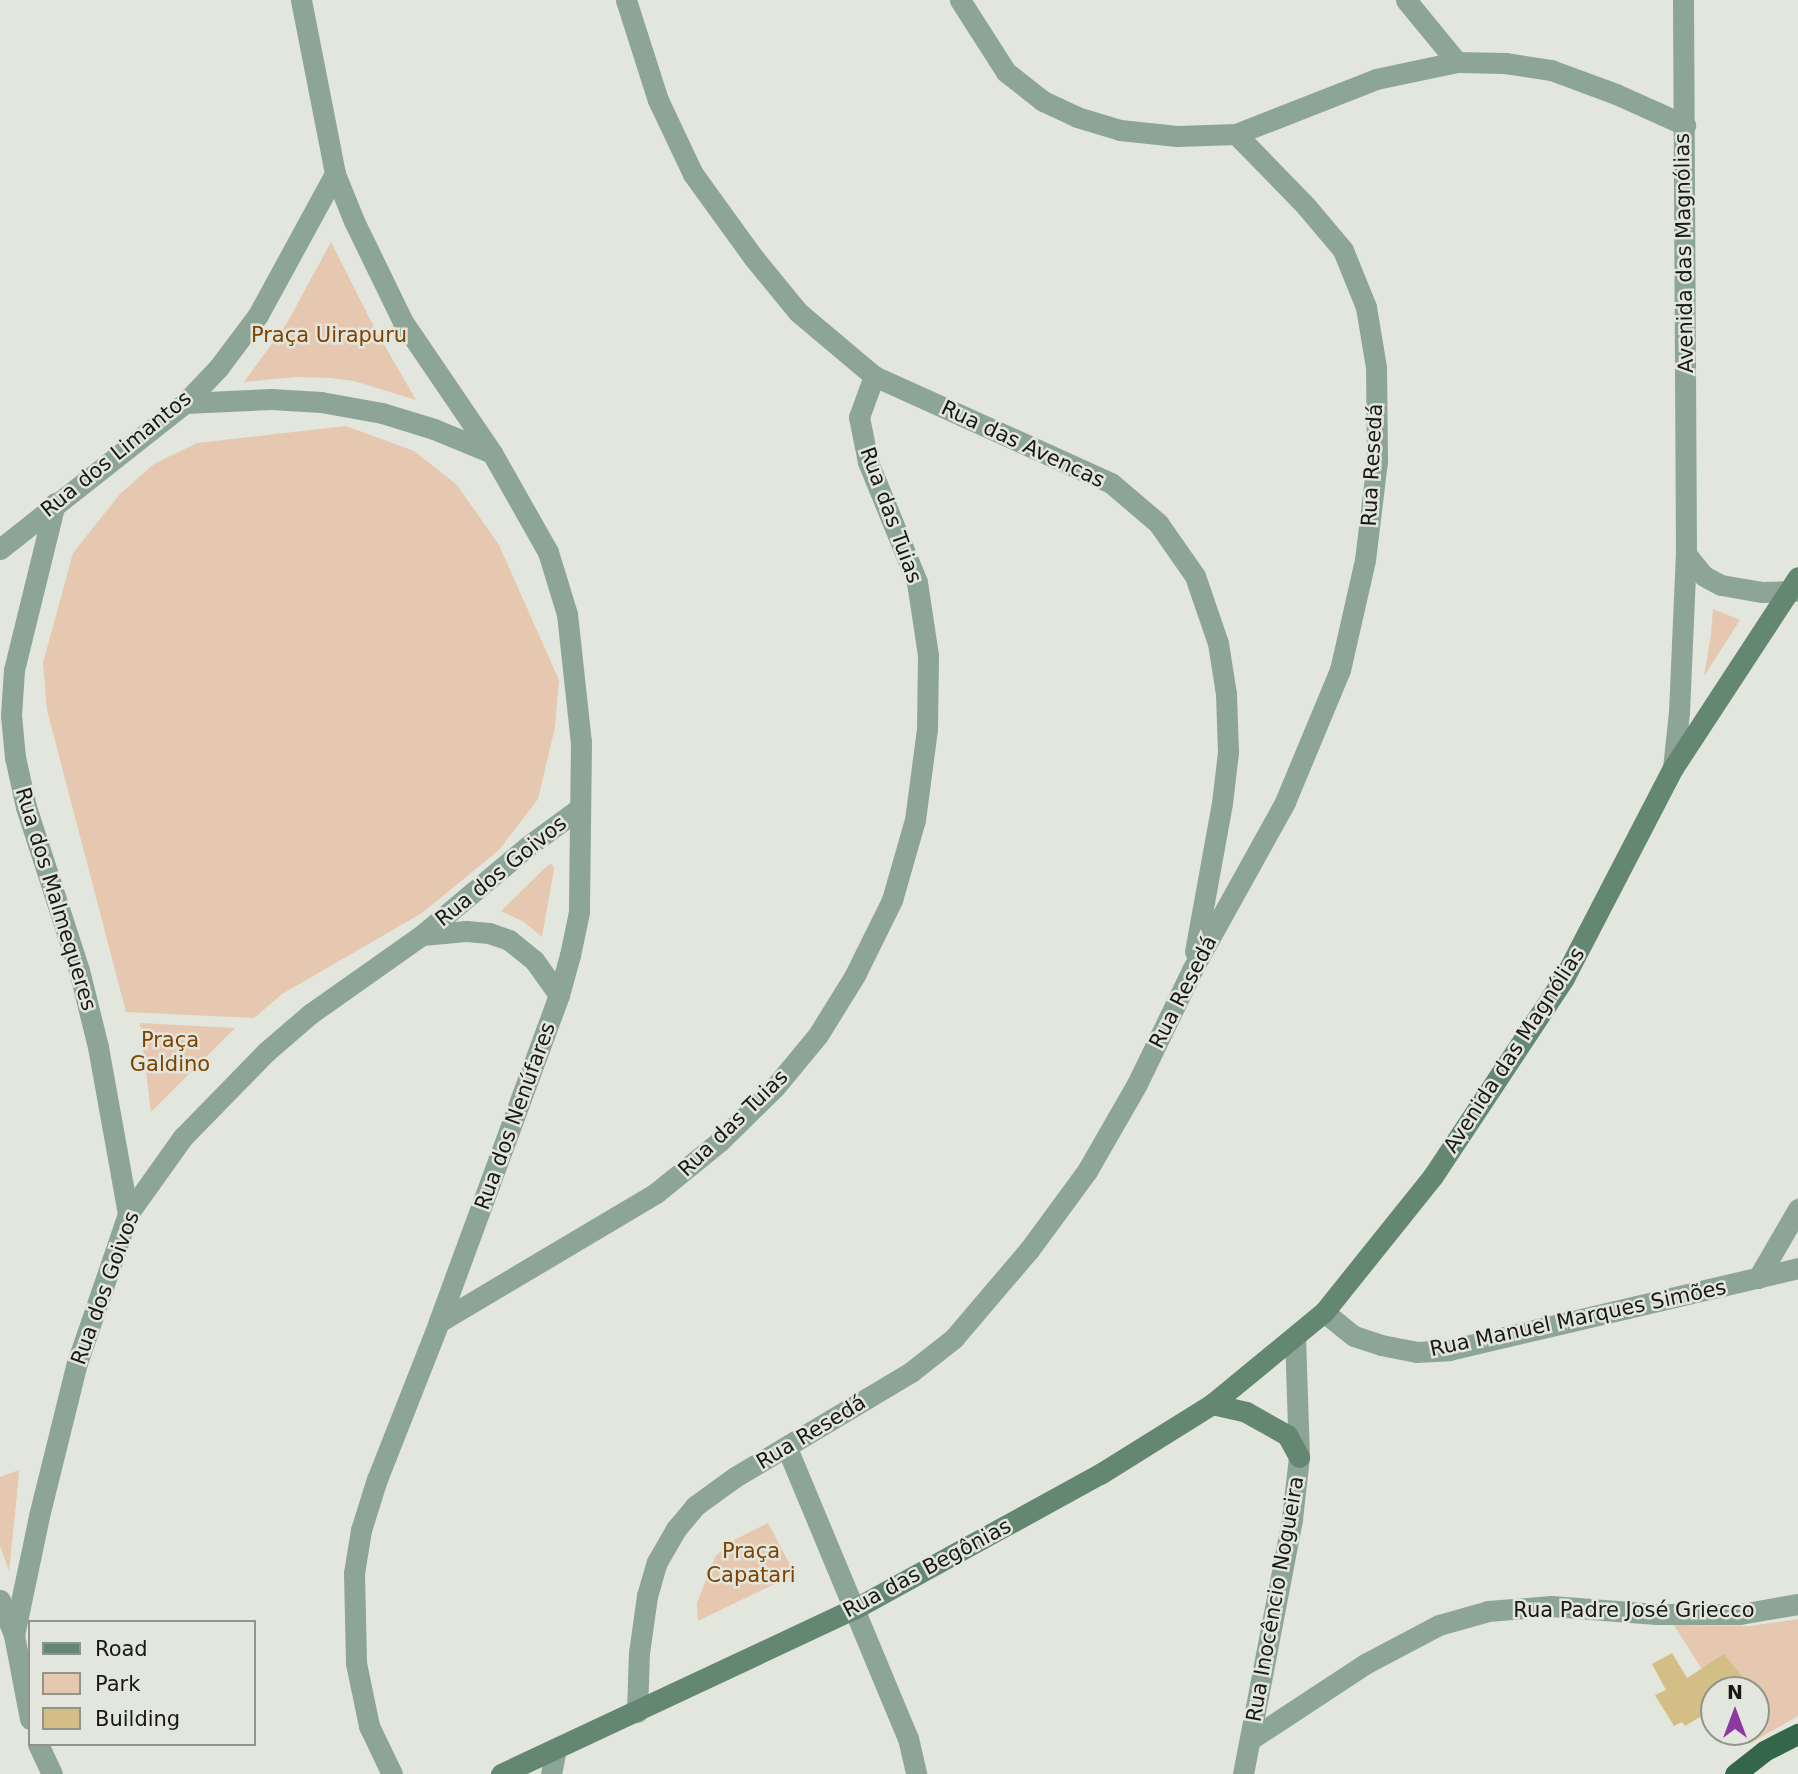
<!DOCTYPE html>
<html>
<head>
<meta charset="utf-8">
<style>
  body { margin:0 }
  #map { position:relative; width:1798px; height:1774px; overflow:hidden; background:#e2e6dd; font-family:"DejaVu Sans",sans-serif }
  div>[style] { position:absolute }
  .green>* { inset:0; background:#e6c7af }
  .building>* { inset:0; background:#d3bf86 }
  .minor>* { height:21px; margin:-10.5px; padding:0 10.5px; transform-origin:10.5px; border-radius:10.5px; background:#8da596 }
  .secondary>* { height:21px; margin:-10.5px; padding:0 10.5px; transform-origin:10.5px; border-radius:10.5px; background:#638771 }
  .trunk>* { height:21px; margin:-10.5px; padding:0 10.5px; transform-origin:10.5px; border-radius:10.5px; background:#34664a }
  span { translate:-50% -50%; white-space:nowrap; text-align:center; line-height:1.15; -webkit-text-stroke:5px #e2e6dd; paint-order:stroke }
  .street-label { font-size:21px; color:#181916 }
  .park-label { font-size:21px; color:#7f4200 }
  .legend { position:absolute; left:28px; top:1620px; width:228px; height:126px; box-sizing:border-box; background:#e2e6dd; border:2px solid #91948d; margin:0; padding:9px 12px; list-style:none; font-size:21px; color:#181916 }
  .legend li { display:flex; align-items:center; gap:14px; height:35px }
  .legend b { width:35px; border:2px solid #91948d }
  .north { position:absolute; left:1700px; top:1676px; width:70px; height:70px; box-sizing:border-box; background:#e2e6dd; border:2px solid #91948d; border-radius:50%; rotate:0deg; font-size:19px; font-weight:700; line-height:28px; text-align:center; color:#181916 }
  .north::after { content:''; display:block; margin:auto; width:24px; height:32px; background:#8e36a2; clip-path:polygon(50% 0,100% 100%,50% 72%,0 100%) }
</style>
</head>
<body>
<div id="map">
  <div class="green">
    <i style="clip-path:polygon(331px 242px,374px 327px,416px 400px,354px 381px,330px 378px,295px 377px,244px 382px,287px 323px)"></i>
    <i style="clip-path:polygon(346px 426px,414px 451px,457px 485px,499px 545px,559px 680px,555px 727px,538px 799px,499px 850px,422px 913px,282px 994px,254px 1018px,126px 1012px,47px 710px,43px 663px,73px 553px,120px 494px,154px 464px,197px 443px)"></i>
    <i style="clip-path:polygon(1713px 609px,1740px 620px,1704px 676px,1711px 635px)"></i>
    <i style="clip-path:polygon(548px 865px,552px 864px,554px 869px,542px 937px,524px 922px,501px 911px)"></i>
    <i style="clip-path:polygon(140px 1023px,235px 1028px,151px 1112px)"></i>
    <i style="clip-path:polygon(19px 1470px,17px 1494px,9px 1571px,0 1546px,0 1477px)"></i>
    <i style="clip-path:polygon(768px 1523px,795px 1574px,698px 1621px,697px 1603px,715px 1557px,730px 1542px)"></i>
    <i style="clip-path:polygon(1798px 1619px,1798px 1716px,1749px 1744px,1741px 1732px,1756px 1732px,1756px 1690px,1715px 1690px,1674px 1625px,1750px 1626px)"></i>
  </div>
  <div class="building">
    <i style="clip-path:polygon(1672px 1653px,1687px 1678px,1724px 1654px,1744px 1679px,1726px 1690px,1714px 1690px,1714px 1698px,1706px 1702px,1708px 1712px,1685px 1726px,1682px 1722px,1674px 1726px,1655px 1695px,1666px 1690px,1652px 1664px)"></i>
  </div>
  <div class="minor">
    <i style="left:301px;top:0;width:177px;rotate:78.9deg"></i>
    <i style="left:335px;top:174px;width:51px;rotate:68deg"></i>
    <i style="left:354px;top:221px;width:112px;rotate:64.1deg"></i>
    <i style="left:403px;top:322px;width:158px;rotate:55.8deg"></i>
    <i style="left:492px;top:453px;width:114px;rotate:60.5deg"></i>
    <i style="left:548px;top:552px;width:65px;rotate:73deg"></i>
    <i style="left:567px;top:614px;width:129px;rotate:83.8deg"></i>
    <i style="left:581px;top:742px;width:170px;rotate:90.7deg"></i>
    <i style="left:579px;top:912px;width:44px;rotate:101.8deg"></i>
    <i style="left:570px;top:955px;width:41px;rotate:105.4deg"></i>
    <i style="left:559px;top:995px;width:348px;rotate:110.2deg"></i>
    <i style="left:439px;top:1322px;width:169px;rotate:111.5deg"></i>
    <i style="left:377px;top:1479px;width:53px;rotate:107.4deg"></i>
    <i style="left:361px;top:1530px;width:44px;rotate:99.2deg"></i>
    <i style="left:354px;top:1573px;width:90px;rotate:88.7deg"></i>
    <i style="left:356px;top:1663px;width:64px;rotate:78.3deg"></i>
    <i style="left:369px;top:1726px;width:53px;rotate:64.4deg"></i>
    <i style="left:626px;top:0;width:105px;rotate:72.3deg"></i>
    <i style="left:658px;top:100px;width:82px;rotate:64.7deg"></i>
    <i style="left:693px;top:174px;width:102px;rotate:54.1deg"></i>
    <i style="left:753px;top:257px;width:71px;rotate:50.7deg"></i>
    <i style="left:798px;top:312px;width:99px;rotate:40.1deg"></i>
    <i style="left:874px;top:376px;width:260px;rotate:24.3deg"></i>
    <i style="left:1111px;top:483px;width:62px;rotate:40.4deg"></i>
    <i style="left:1158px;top:523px;width:65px;rotate:55.1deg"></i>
    <i style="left:1195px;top:576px;width:71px;rotate:71.1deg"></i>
    <i style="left:1218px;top:643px;width:52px;rotate:81.1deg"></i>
    <i style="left:1226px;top:694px;width:58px;rotate:88deg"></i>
    <i style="left:1228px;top:752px;width:51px;rotate:96.7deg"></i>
    <i style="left:1222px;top:803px;width:151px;rotate:100.3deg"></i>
    <i style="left:960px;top:0;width:85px;rotate:57.4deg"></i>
    <i style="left:1006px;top:72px;width:47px;rotate:38.1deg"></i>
    <i style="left:1043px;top:101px;width:38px;rotate:25deg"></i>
    <i style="left:1077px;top:117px;width:45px;rotate:16.8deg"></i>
    <i style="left:1120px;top:130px;width:57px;rotate:6deg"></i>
    <i style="left:1177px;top:136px;width:59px;rotate:-1.9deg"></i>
    <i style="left:1236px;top:134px;width:150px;rotate:-21.4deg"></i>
    <i style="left:1376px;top:79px;width:83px;rotate:-11.9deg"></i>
    <i style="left:1457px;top:62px;width:48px;rotate:1.2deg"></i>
    <i style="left:1505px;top:63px;width:47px;rotate:8.7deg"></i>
    <i style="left:1551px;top:70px;width:69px;rotate:20.3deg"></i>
    <i style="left:1616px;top:94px;width:76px;rotate:24.2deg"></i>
    <i style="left:1406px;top:0;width:80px;rotate:50.6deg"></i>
    <i style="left:185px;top:403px;width:86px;rotate:-2.7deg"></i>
    <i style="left:271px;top:399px;width:50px;rotate:3.4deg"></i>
    <i style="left:321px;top:402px;width:62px;rotate:10.2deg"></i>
    <i style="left:382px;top:413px;width:54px;rotate:17.1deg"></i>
    <i style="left:434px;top:429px;width:63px;rotate:22.5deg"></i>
    <i style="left:55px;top:503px;width:172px;rotate:103.8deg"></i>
    <i style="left:14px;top:670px;width:45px;rotate:93.8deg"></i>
    <i style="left:11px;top:715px;width:42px;rotate:84.6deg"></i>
    <i style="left:15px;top:757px;width:51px;rotate:77.6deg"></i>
    <i style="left:26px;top:807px;width:171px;rotate:72deg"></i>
    <i style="left:79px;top:970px;width:79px;rotate:76.1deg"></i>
    <i style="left:98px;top:1047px;width:170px;rotate:79.8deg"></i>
    <i style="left:0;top:549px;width:236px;rotate:-38.3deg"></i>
    <i style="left:185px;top:403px;width:50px;rotate:-46.6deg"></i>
    <i style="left:219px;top:367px;width:65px;rotate:-53.1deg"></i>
    <i style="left:258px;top:315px;width:161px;rotate:-61.4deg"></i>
    <i style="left:1686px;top:554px;width:28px;rotate:51deg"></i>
    <i style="left:1704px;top:576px;width:19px;rotate:28deg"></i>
    <i style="left:1721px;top:585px;width:42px;rotate:9.7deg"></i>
    <i style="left:1762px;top:592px;width:36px;rotate:-2deg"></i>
    <i style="left:1673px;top:768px;width:56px;rotate:-83.9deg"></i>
    <i style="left:1679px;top:712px;width:158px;rotate:-87.5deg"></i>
    <i style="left:1686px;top:554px;width:554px;rotate:-90.31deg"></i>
    <i style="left:422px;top:935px;width:44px;rotate:-5.2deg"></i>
    <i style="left:466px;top:931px;width:23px;rotate:5deg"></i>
    <i style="left:489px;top:933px;width:21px;rotate:19deg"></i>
    <i style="left:509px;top:940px;width:32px;rotate:39deg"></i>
    <i style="left:534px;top:960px;width:43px;rotate:54.5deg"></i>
    <i style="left:1758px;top:1278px;width:80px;rotate:-59.9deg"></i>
    <i style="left:1324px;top:1312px;width:38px;rotate:39deg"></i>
    <i style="left:1354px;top:1336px;width:28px;rotate:18deg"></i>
    <i style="left:1381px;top:1345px;width:36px;rotate:11deg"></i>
    <i style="left:1416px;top:1352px;width:33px;rotate:-3deg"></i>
    <i style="left:1449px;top:1350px;width:359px;rotate:-13.2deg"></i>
    <i style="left:439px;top:1322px;width:252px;rotate:-30.7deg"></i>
    <i style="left:656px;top:1193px;width:82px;rotate:-39.1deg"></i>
    <i style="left:720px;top:1141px;width:77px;rotate:-44.5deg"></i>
    <i style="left:775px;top:1087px;width:67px;rotate:-50.4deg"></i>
    <i style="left:818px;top:1035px;width:70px;rotate:-58.3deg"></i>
    <i style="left:855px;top:975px;width:84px;rotate:-63.7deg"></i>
    <i style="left:892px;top:900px;width:83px;rotate:-74deg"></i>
    <i style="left:915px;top:820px;width:92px;rotate:-82.5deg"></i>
    <i style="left:927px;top:729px;width:74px;rotate:-89.2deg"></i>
    <i style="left:928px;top:655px;width:74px;rotate:-98.6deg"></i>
    <i style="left:917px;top:582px;width:130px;rotate:-112.2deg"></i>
    <i style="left:868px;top:462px;width:46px;rotate:-101.3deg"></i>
    <i style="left:859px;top:417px;width:44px;rotate:-69.9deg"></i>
    <i style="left:787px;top:1448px;width:314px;rotate:67.4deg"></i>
    <i style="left:908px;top:1738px;width:37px;rotate:77deg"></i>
    <i style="left:0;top:1600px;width:38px;rotate:68deg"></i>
    <i style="left:637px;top:1712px;width:59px;rotate:-88.1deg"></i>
    <i style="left:639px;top:1653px;width:58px;rotate:-82deg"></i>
    <i style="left:647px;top:1596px;width:35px;rotate:-74deg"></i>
    <i style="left:657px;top:1562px;width:38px;rotate:-60deg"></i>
    <i style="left:676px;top:1529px;width:30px;rotate:-50deg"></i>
    <i style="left:695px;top:1506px;width:49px;rotate:-35.9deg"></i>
    <i style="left:735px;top:1477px;width:205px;rotate:-30.8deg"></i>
    <i style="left:911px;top:1372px;width:55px;rotate:-38.3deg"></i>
    <i style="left:954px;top:1338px;width:116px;rotate:-49.6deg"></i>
    <i style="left:1029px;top:1250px;width:98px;rotate:-53.7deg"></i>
    <i style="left:1087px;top:1171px;width:100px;rotate:-60.1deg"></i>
    <i style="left:1137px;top:1084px;width:127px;rotate:-64.2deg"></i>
    <i style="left:1192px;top:970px;width:192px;rotate:-61deg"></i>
    <i style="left:1285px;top:802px;width:143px;rotate:-67.4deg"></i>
    <i style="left:1340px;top:670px;width:113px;rotate:-77.2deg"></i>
    <i style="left:1365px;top:560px;width:100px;rotate:-83.1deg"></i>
    <i style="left:1377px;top:461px;width:94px;rotate:-90.6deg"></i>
    <i style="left:1376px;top:367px;width:61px;rotate:-99.5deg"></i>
    <i style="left:1366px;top:307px;width:61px;rotate:-112deg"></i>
    <i style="left:1343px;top:250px;width:57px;rotate:-130.1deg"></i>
    <i style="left:1306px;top:206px;width:100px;rotate:-134.2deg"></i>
    <i style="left:30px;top:1719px;width:86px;rotate:-100.8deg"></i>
    <i style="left:14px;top:1635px;width:122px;rotate:-78.1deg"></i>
    <i style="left:39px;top:1516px;width:158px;rotate:-76.1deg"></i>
    <i style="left:77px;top:1363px;width:157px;rotate:-71.1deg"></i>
    <i style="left:128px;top:1214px;width:95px;rotate:-54.5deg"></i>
    <i style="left:183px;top:1137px;width:119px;rotate:-45.7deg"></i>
    <i style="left:266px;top:1052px;width:58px;rotate:-40.8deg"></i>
    <i style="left:310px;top:1014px;width:137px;rotate:-35.2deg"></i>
    <i style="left:422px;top:935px;width:138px;rotate:-40deg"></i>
    <i style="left:528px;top:846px;width:64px;rotate:-36.2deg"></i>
    <i style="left:1251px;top:1739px;width:136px;rotate:-33.3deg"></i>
    <i style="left:1365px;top:1664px;width:84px;rotate:-27.8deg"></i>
    <i style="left:1439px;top:1625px;width:51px;rotate:-15.9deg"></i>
    <i style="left:1488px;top:1611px;width:63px;rotate:-4.5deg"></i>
    <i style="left:1551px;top:1606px;width:106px;rotate:4.3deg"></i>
    <i style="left:1657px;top:1614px;width:83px"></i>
    <i style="left:1740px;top:1614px;width:59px;rotate:-9.8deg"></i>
    <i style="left:38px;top:1744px;width:33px;rotate:65deg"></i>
    <i style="left:551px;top:1774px;width:26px;rotate:-79deg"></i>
    <i style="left:1243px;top:1774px;width:260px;rotate:-79.1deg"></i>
    <i style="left:1292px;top:1519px;width:62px;rotate:-83.6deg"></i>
    <i style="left:1299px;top:1457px;width:118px;rotate:-91.9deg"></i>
  </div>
  <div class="secondary">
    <i style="left:1212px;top:1404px;width:35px;rotate:13deg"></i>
    <i style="left:1246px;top:1412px;width:47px;rotate:29.3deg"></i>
    <i style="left:1287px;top:1435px;width:25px;rotate:61deg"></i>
    <i style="left:501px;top:1774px;width:390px;rotate:-25.1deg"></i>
    <i style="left:854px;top:1609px;width:281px;rotate:-28.8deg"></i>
    <i style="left:1100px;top:1474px;width:132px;rotate:-32deg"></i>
    <i style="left:1212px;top:1404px;width:145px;rotate:-39.4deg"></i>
    <i style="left:1324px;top:1312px;width:174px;rotate:-51.3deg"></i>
    <i style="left:1433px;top:1176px;width:237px;rotate:-56.5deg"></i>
    <i style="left:1564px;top:978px;width:237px;rotate:-62.6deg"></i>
    <i style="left:1673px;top:768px;width:228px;rotate:-56.8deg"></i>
  </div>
  <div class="trunk">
    <i style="left:1735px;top:1774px;width:37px;rotate:-38deg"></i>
    <i style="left:1764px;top:1751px;width:38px;rotate:-27deg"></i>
  </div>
  <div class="street-label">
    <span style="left:1684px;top:253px;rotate:-91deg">Avenida das Magnólias</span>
    <span style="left:1023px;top:444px;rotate:25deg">Rua das Avencas</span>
    <span style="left:116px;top:454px;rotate:-39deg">Rua dos Limantos</span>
    <span style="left:1372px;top:465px;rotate:-87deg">Rua Resedá</span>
    <span style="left:891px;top:515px;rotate:70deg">Rua das Tuias</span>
    <span style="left:501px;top:871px;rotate:-39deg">Rua dos Goivos</span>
    <span style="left:56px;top:899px;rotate:73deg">Rua dos Malmequeres</span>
    <span style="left:1183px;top:992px;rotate:-63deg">Rua Resedá</span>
    <span style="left:1514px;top:1050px;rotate:-57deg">Avenida das Magnólias</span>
    <span style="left:515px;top:1116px;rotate:-70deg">Rua dos Nenúfares</span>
    <span style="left:733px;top:1123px;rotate:-44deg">Rua das Tuias</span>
    <span style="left:105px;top:1288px;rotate:-70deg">Rua dos Goivos</span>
    <span style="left:1578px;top:1318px;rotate:-12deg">Rua Manuel Marques Simões</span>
    <span style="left:811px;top:1432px;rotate:-31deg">Rua Resedá</span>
    <span style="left:927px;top:1568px;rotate:-28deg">Rua das Begônias</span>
    <span style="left:1275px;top:1599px;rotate:-80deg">Rua Inocêncio Nogueira</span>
    <span style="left:1634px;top:1610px">Rua Padre José Griecco</span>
  </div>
  <div class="park-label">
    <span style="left:329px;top:335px">Praça Uirapuru</span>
    <span style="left:170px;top:1052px">Praça<br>Galdino</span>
    <span style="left:751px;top:1563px">Praça<br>Capatari</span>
  </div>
  <ul class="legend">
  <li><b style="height:9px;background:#638771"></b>Road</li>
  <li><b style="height:19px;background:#e6c7af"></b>Park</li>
  <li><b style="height:19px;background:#d3bf86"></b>Building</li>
  </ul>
  <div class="north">N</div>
</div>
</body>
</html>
